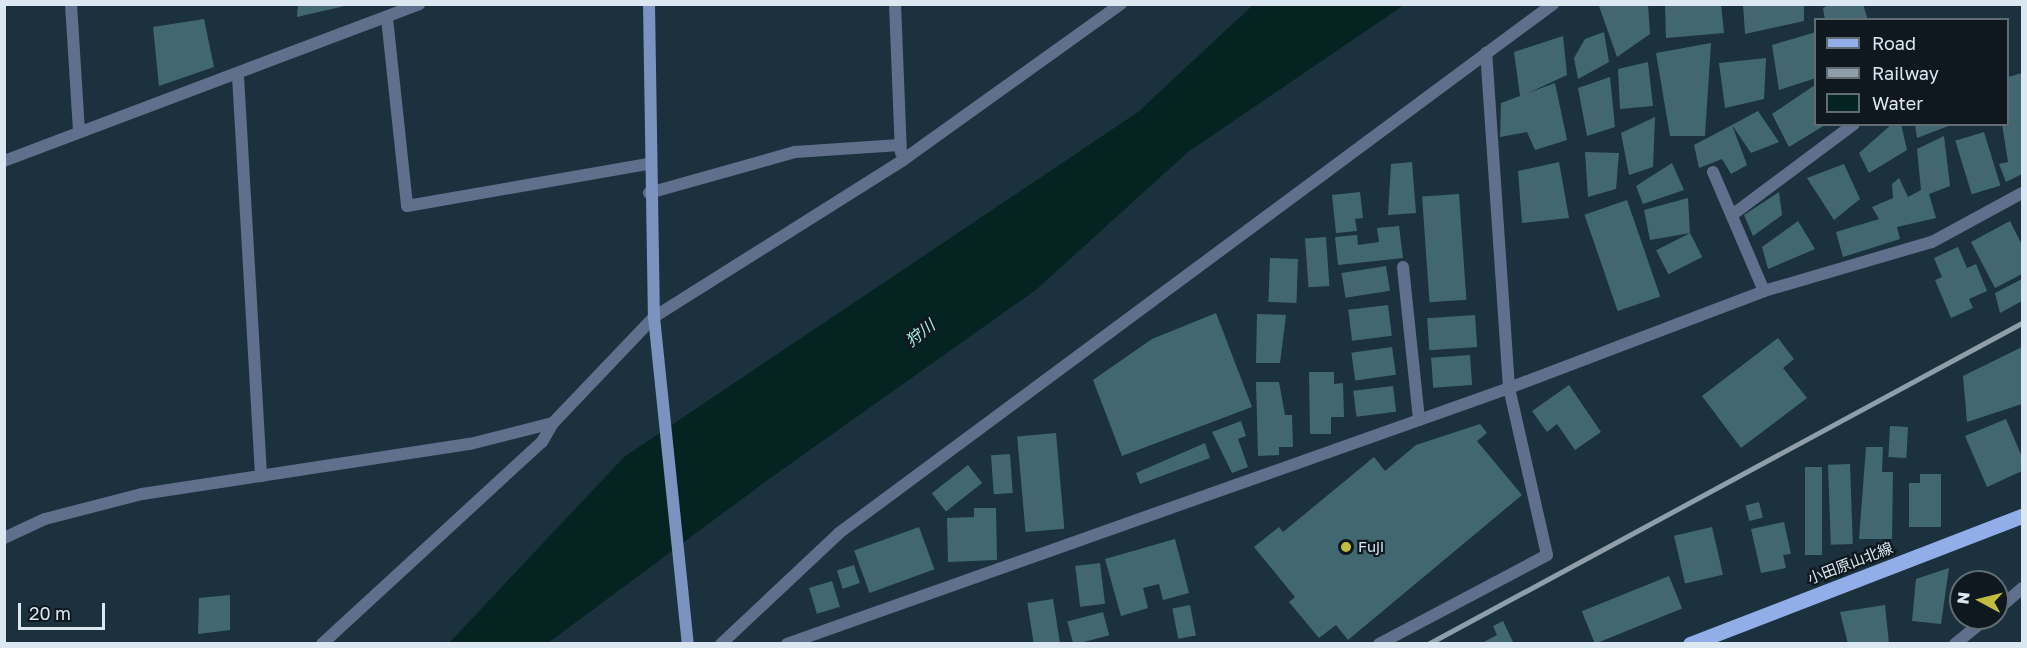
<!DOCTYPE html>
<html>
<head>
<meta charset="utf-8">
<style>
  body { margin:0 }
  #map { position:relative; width:2027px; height:648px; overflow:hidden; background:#1b313e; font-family:"Golos Text","Noto Sans JP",sans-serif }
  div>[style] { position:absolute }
  .water>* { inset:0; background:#052421 }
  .building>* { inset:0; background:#416870; transform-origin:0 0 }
  .lane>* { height:12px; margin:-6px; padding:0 6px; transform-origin:6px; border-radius:6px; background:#606f8b }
  .street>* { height:12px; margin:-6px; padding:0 6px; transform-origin:6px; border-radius:6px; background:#606f8b }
  .secondary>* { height:12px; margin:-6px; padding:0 6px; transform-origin:6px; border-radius:6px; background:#7c93bf }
  .primary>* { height:15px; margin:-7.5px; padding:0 7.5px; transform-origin:7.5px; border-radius:7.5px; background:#91aee8 }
  .rail>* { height:4.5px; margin:-2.25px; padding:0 2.25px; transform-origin:2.25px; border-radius:2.25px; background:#8e9fa9 }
  .dots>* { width:16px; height:16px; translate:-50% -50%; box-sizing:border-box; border:3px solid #0e181e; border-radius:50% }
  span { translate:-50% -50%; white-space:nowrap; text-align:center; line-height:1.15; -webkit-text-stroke:4.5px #0e181e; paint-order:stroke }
  .poi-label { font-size:15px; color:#dbe8f1 }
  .left { translate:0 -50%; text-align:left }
  .street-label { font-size:15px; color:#dbe8f1 }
  .water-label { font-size:16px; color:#a4efe4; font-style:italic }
  .frame { position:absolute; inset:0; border:6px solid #dbe8f1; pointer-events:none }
  .legend { position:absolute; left:1814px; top:18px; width:195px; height:108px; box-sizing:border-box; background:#0e181e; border:2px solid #606b72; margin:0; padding:8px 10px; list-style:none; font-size:18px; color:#dbe8f1 }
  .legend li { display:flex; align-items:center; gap:12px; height:30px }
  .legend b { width:30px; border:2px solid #606b72 }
  .north { position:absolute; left:1949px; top:570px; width:60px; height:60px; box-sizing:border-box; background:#0e181e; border:2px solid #606b72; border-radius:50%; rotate:277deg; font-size:16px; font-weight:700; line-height:24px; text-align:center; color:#dbe8f1 }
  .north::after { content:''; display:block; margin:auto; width:21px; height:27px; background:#c3bd3e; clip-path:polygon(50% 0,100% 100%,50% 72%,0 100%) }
  .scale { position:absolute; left:18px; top:603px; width:87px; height:27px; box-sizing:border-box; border:3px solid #dbe8f1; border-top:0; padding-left:8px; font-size:18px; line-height:21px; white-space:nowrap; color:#dbe8f1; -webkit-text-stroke:4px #0e181e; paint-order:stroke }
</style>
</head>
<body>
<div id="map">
  <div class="water">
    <i style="clip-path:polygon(1254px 4px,1404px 5px,1188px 152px,1037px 289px,769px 479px,548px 643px,448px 644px,624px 457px,1138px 112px)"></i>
  </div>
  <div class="building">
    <i style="clip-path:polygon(298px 4px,349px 4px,349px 5px,297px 17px)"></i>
    <i style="clip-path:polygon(1648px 4px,1650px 34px,1617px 57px,1599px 6px)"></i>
    <i style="clip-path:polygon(1665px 4px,1721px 4px,1724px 33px,1666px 38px)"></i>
    <i style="clip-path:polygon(1743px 4px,1804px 4px,1804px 21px,1745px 34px)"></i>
    <i style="clip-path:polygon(1830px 4px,1863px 4px,1868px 20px,1825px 20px,1823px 8px)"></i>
    <i style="clip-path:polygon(204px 19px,214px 67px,159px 86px,153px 27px)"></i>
    <i style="clip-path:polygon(1604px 32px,1609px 62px,1578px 79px,1574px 58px,1585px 39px)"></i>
    <i style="clip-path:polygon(1816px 32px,1816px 78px,1779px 90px,1772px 45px)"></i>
    <i style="clip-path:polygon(1563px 36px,1567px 75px,1528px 93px,1555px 83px,1567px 140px,1535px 150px,1527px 132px,1500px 137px,1501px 103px,1520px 96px,1514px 52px)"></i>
    <i style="clip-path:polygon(1711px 43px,1705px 136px,1670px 136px,1656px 53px)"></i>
    <i style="clip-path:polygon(1766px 58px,1764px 99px,1725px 108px,1719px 63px)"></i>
    <i style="clip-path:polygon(1648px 62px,1653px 106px,1620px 109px,1618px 69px)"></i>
    <i style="clip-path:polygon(2022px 73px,2022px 174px,2006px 182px,1999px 164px,2008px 162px,2002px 124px,2008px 124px,2008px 77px)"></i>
    <i style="clip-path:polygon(1610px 77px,1615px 127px,1587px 136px,1578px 88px)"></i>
    <i style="clip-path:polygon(1815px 85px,1816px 124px,1825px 125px,1789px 147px,1772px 114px)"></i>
    <i style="clip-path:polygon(1758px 111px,1779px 142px,1751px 153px,1732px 125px,1747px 165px,1731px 174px,1722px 159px,1699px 168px,1694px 145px,1732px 125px)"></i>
    <i style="clip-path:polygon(1655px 117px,1653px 167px,1629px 175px,1621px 133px)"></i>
    <i style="clip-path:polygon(1892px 124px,1901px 124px,1907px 150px,1869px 173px,1859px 153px)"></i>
    <i style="clip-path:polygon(1915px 124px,1951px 124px,1951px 125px,1917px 138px)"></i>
    <i style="left:1984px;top:132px;width:56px;height:30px;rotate:73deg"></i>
    <i style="clip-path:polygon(1944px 136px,1950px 186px,1929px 194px,1936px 218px,1897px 227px,1900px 239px,1843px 257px,1836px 232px,1879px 219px,1872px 207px,1893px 198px,1892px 184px,1899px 178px,1908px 197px,1921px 190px,1917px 149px)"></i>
    <i style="clip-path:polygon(1585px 152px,1619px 153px,1616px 189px,1588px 197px)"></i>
    <i style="clip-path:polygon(1412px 162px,1416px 213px,1388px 215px,1391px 164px)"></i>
    <i style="clip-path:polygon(1559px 162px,1569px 218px,1522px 223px,1518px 171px)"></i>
    <i style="clip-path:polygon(1672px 163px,1684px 190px,1643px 204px,1636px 186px)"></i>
    <i style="clip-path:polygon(1844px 164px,1860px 199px,1834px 220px,1807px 178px)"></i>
    <i style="clip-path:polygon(1360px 192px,1363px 218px,1355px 219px,1357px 231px,1336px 233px,1332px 195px)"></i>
    <i style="clip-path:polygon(1779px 192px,1782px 215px,1753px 236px,1744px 215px)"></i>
    <i style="left:1459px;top:194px;width:106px;height:37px;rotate:86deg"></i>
    <i style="clip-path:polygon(1688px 198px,1690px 233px,1650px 240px,1644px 210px)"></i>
    <i style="left:1627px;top:200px;width:102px;height:45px;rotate:71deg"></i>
    <i style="clip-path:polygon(1798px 221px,1815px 249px,1768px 269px,1762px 247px)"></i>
    <i style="clip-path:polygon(2010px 221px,2022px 245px,2022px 274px,1995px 288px,1971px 242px)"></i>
    <i style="clip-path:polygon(1399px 226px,1403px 258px,1338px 265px,1335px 237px,1357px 235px,1358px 245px,1379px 242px,1377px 228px)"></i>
    <i style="left:1690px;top:233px;width:27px;height:38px;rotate:63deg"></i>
    <i style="left:1326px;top:237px;width:49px;height:21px;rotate:86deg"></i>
    <i style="clip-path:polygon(1958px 247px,1967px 268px,1976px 264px,1987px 291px,1969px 299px,1973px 308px,1951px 318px,1935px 280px,1942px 277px,1934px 258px)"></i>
    <i style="left:1270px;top:258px;width:28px;height:44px;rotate:2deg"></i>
    <i style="left:1386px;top:266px;width:25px;height:45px;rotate:81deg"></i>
    <i style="clip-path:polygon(2022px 279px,2022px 301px,2000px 313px,1995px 293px)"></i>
    <i style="left:1388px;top:305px;width:31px;height:40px;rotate:83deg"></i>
    <i style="clip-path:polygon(1216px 313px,1252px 407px,1122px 456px,1093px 380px,1152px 339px)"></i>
    <i style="clip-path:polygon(1257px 314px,1286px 315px,1280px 363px,1256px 363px)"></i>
    <i style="left:1475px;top:315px;width:32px;height:48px;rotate:86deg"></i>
    <i style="clip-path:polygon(1778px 338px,1794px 359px,1783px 368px,1807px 398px,1741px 448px,1702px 396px)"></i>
    <i style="left:1392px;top:347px;width:28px;height:41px;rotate:82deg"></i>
    <i style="clip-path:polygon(2022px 347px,2022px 404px,1967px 422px,1963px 376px)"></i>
    <i style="left:1470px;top:355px;width:30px;height:39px;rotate:86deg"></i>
    <i style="clip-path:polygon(1309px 372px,1334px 372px,1334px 384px,1343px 383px,1344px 417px,1331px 417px,1331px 434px,1310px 434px)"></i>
    <i style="clip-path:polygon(1256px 382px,1279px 382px,1285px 415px,1292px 415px,1293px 447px,1279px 447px,1279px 455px,1258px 456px)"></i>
    <i style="clip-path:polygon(1569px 385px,1601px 432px,1575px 450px,1557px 424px,1547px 432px,1532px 411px)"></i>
    <i style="left:1393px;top:386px;width:26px;height:40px;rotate:83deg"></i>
    <i style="clip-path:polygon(2006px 419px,2022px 457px,2022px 471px,1987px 487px,1965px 436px)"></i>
    <i style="clip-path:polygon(1241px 421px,1246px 436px,1238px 439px,1248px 467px,1232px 473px,1212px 432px)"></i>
    <i style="clip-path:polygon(1480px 424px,1487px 433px,1477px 441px,1522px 495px,1348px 640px,1336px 625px,1319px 638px,1289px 602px,1295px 597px,1254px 547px,1279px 527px,1283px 532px,1374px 457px,1385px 471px,1416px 445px)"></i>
    <i style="left:1890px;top:426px;width:18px;height:31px;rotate:3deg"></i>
    <i style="left:1056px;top:433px;width:96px;height:39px;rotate:85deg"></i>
    <i style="clip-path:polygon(1205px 443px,1210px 458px,1140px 484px,1136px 473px)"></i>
    <i style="clip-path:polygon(1866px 447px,1883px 447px,1882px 472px,1893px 472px,1892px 539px,1859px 539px)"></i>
    <i style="left:1010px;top:454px;width:39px;height:19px;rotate:86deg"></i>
    <i style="left:1850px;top:464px;width:80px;height:22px;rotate:88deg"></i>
    <i style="left:968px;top:465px;width:23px;height:46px;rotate:52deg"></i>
    <i style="left:1805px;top:467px;width:17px;height:88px"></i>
    <i style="clip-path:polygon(1920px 474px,1941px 474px,1941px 527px,1909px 527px,1909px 483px,1920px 483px)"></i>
    <i style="left:1759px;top:502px;width:16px;height:14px;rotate:76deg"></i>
    <i style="clip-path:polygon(974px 508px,996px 508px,997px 560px,948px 562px,947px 518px,974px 517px)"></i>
    <i style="clip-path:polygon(1784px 522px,1791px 554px,1783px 555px,1786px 568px,1761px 573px,1751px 529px)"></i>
    <i style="left:919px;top:527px;width:45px;height:69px;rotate:70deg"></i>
    <i style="left:1712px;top:527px;width:49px;height:39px;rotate:77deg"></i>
    <i style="clip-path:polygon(1175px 539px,1189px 593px,1163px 600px,1159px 584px,1143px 588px,1148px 608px,1121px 616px,1105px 559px)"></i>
    <i style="left:1100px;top:563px;width:41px;height:25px;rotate:83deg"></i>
    <i style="left:854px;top:565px;width:19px;height:18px;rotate:72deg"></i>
    <i style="clip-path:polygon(1949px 568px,1941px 624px,1912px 621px,1916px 579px)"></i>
    <i style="left:1669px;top:576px;width:35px;height:94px;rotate:68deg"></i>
    <i style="left:832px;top:581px;width:27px;height:24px;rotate:73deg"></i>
    <i style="clip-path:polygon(230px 595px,230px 630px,198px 634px,199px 598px)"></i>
    <i style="left:1053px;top:599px;width:46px;height:26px;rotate:81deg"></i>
    <i style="left:1190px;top:605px;width:31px;height:18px;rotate:79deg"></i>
    <i style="clip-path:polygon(1885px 605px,1889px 644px,1848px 644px,1840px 612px)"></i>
    <i style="left:1103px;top:612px;width:24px;height:37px;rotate:75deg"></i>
    <i style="clip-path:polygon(1503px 621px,1514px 644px,1480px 644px,1497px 635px,1493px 626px)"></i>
  </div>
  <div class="lane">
    <i style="left:71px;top:4px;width:128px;rotate:86.4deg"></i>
    <i style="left:895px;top:4px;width:149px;rotate:87.7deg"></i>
    <i style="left:387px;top:18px;width:189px;rotate:83.9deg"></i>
    <i style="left:407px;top:206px;width:245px;rotate:-9.9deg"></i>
    <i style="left:238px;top:76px;width:401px;rotate:86.7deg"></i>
    <i style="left:1713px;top:172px;width:129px;rotate:66.8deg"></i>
    <i style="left:649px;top:193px;width:152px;rotate:-15.7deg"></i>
    <i style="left:795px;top:152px;width:105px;rotate:-3.8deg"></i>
    <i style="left:1732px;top:215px;width:152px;rotate:-36.7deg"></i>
    <i style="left:1403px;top:267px;width:154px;rotate:84deg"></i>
  </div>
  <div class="street">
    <i style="left:4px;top:161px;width:444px;rotate:-20.7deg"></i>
    <i style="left:4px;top:538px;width:45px;rotate:-24.9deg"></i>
    <i style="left:45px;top:519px;width:100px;rotate:-14.5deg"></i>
    <i style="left:142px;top:494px;width:332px;rotate:-8.7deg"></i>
    <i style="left:470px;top:444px;width:86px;rotate:-14.2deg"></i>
    <i style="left:1997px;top:610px;width:33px;rotate:-41deg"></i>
    <i style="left:322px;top:644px;width:299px;rotate:-42.6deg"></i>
    <i style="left:542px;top:442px;width:22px;rotate:-60deg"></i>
    <i style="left:553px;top:423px;width:146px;rotate:-46.4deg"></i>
    <i style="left:654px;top:317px;width:294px;rotate:-32.2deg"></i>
    <i style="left:903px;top:160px;width:268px;rotate:-35.6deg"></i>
    <i style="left:721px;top:644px;width:162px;rotate:-43.2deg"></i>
    <i style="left:839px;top:533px;width:889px;rotate:-36.53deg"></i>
    <i style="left:787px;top:644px;width:766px;rotate:-19.52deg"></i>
    <i style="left:1509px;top:388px;width:273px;rotate:-20.8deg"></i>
    <i style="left:1764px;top:291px;width:175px;rotate:-16.3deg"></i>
    <i style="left:1932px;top:242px;width:102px;rotate:-28.6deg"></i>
    <i style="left:1379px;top:644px;width:190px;rotate:-27.9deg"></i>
    <i style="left:1547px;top:555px;width:171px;rotate:-102.8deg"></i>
    <i style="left:1509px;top:388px;width:336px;rotate:-93.9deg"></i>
    <i style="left:1955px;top:644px;width:41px;rotate:-39.1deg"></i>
  </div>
  <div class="secondary">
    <i style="left:649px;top:4px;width:313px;rotate:89.1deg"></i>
    <i style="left:654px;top:317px;width:329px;rotate:84.1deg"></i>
  </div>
  <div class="primary">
    <i style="left:1690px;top:644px;width:356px;rotate:-21.1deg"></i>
  </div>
  <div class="rail">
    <i style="left:1428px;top:644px;width:675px;rotate:-28.39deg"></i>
  </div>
  <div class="dots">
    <i style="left:1346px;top:547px;background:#c3bd3e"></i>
  </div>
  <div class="poi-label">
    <span class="left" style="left:1358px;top:547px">Fuji</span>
  </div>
  <div class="street-label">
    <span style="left:1850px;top:563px;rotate:-21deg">小田原山北線</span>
  </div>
  <div class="water-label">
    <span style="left:920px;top:333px;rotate:-38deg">狩川</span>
  </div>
  <div class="frame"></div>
  <ul class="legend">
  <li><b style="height:8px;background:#91aee8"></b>Road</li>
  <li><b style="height:8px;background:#8e9fa9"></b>Railway</li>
  <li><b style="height:16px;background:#052421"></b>Water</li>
  </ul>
  <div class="north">N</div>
  <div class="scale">20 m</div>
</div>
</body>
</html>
